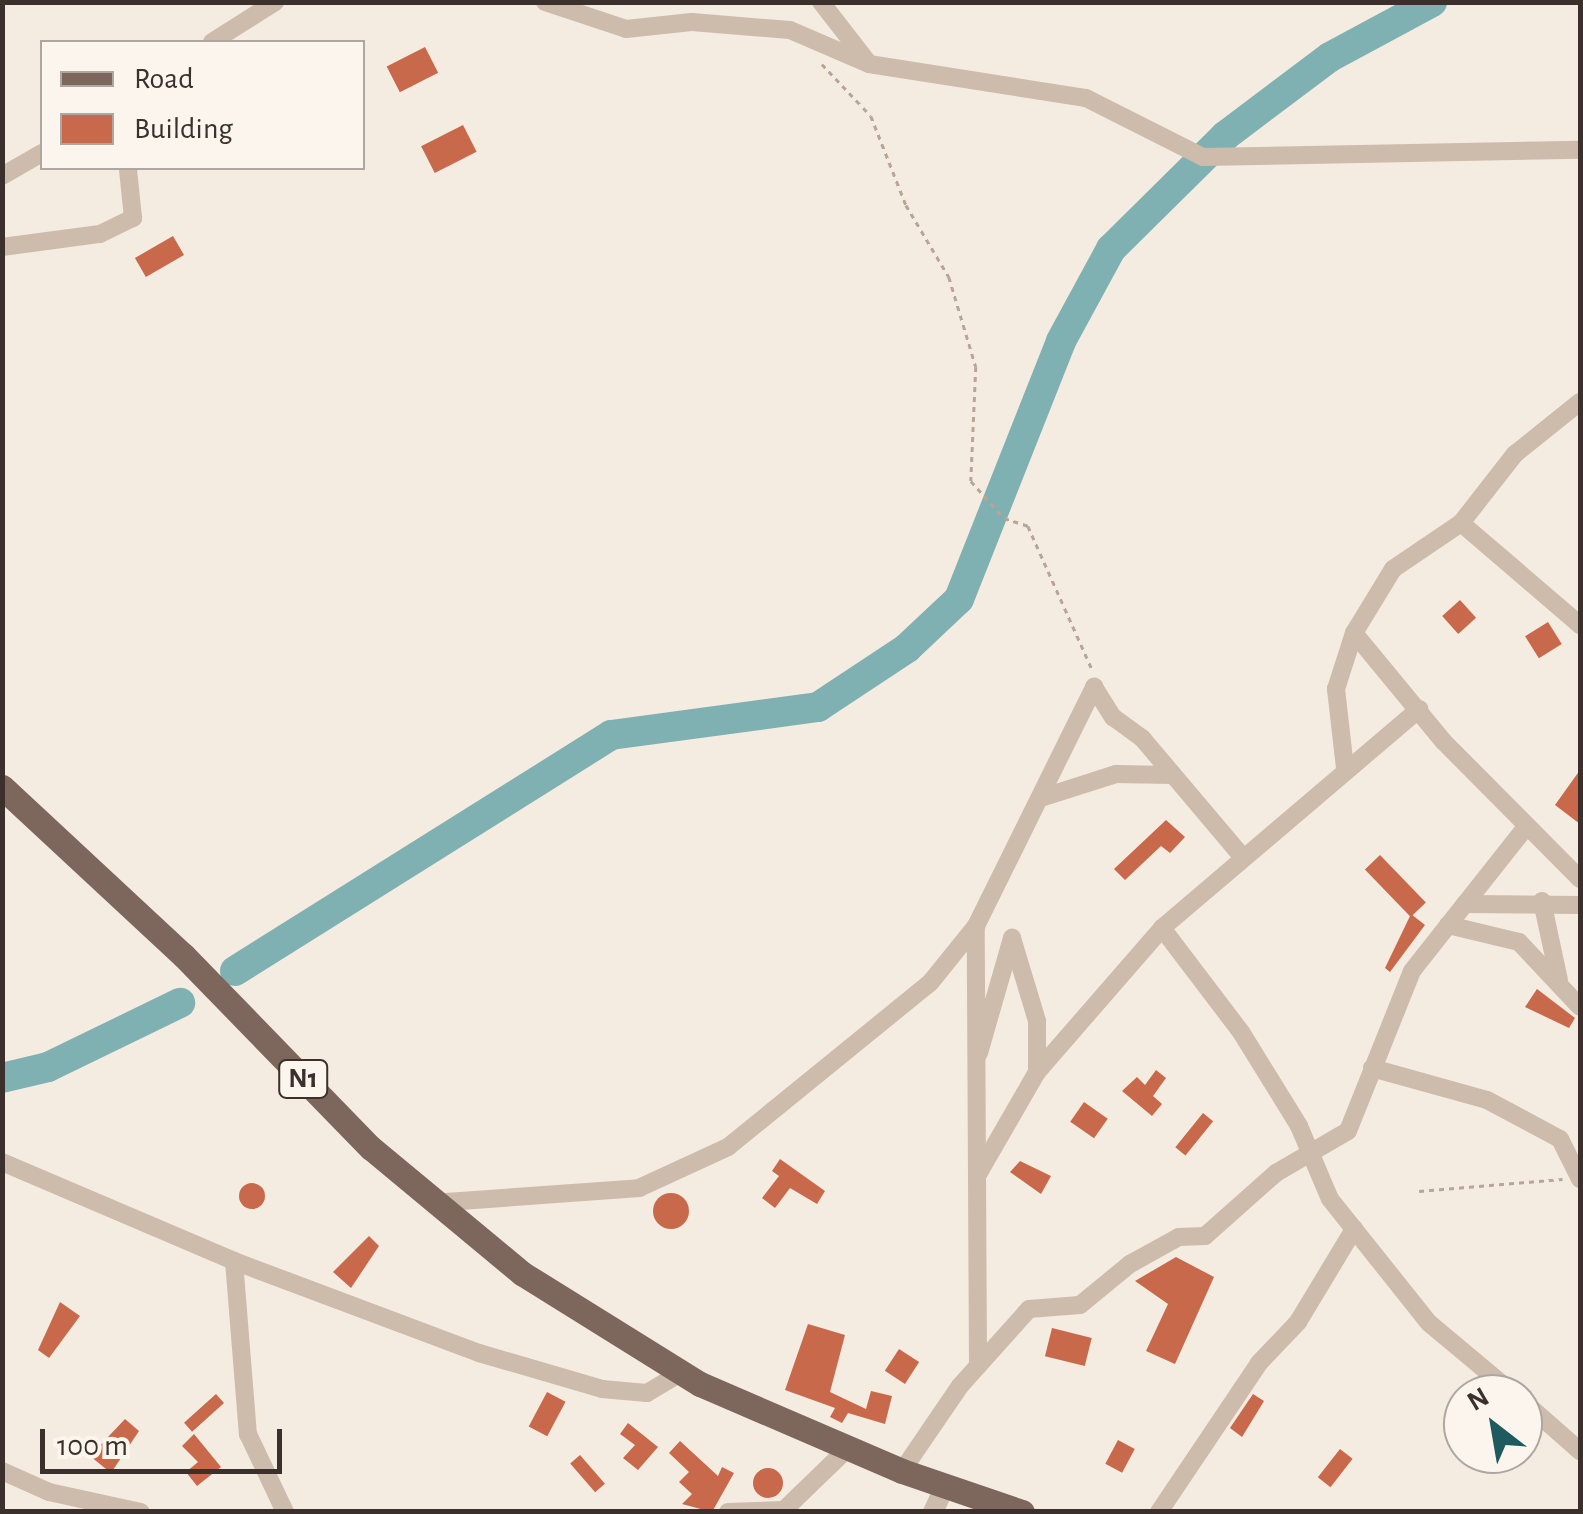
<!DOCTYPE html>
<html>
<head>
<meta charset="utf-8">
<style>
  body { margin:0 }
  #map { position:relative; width:1583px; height:1514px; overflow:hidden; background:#f4ebe1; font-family:"Alegreya Sans",sans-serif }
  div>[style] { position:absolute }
  .river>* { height:30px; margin:-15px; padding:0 15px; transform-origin:15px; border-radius:15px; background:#7fb0b2 }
  .building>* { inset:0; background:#c8694b; transform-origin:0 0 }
  .round { border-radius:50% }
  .path>* { height:2.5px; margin-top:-1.25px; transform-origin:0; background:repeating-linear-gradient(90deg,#b9a596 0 5px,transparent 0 10px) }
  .minor>* { height:18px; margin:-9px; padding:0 9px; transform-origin:9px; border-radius:9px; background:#cdbbac }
  .tertiary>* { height:20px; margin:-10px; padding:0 10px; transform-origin:10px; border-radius:10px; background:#cdbbac }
  .primary>* { height:25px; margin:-12.5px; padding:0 12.5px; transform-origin:12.5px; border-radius:12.5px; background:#7d675c }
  span { translate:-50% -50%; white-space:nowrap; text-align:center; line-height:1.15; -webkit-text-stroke:9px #fbf5ee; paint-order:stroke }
  .shield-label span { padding:2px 8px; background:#fbf5ee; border:2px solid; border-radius:8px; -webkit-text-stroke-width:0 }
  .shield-label { font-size:28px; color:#3b302b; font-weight:700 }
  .frame { position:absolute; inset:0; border:5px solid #3b302b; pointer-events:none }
  .legend { position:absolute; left:40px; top:40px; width:325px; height:130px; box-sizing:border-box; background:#fbf5ee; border:2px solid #aea6a0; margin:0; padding:12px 18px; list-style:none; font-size:30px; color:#3b302b }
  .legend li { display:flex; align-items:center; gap:20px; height:50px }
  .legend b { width:50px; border:2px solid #aea6a0 }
  .north { position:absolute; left:1443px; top:1374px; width:100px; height:100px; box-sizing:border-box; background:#fbf5ee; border:2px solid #aea6a0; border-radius:50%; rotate:329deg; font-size:28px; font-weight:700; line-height:40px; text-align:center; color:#3b302b }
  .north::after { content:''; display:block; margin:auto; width:35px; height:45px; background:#1f5a5e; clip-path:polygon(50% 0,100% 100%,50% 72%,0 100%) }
  .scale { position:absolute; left:40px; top:1429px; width:242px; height:45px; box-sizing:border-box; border:5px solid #3b302b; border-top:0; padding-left:12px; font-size:30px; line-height:35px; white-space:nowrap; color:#3b302b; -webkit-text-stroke:8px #fbf5ee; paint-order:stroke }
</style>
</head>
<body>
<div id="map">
  <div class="river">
    <i style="left:235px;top:971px;width:444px;rotate:-32.1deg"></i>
    <i style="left:611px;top:735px;width:209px;rotate:-7.7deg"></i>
    <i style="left:818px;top:707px;width:107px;rotate:-33.5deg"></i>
    <i style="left:907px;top:648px;width:71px;rotate:-43.3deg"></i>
    <i style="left:959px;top:599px;width:277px;rotate:-68.4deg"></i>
    <i style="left:1061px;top:341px;width:105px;rotate:-61.5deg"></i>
    <i style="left:1111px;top:249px;width:161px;rotate:-44.7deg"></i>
    <i style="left:1225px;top:136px;width:131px;rotate:-37deg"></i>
    <i style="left:1330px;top:57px;width:116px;rotate:-28.3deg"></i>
    <i style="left:2px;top:1078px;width:47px;rotate:-13.4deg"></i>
    <i style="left:48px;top:1067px;width:147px;rotate:-25.9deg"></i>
  </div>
  <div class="building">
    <i style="left:425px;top:47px;width:29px;height:43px;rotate:63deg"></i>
    <i style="left:463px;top:125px;width:30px;height:47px;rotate:63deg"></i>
    <i style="left:173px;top:236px;width:22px;height:44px;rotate:60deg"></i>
    <i style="left:1460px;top:600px;width:24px;height:24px;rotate:48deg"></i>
    <i style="left:1548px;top:622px;width:26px;height:27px;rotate:58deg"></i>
    <i style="clip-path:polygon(1580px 770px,1580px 824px,1555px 805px)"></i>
    <i style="clip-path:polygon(1166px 820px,1185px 837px,1170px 853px,1161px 846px,1125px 880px,1114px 869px)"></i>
    <i style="left:1380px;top:855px;width:66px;height:21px;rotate:46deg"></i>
    <i style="clip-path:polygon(1411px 914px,1425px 925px,1390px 972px,1385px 968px)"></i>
    <i style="clip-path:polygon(1537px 989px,1575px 1018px,1569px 1028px,1525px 1007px)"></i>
    <i style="clip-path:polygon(1156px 1070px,1166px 1078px,1153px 1096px,1162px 1104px,1152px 1116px,1122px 1091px,1137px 1077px,1145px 1085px)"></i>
    <i style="left:1084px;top:1102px;width:29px;height:24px;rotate:35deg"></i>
    <i style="left:1203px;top:1113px;width:13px;height:44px;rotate:39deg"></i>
    <i style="clip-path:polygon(780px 1159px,825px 1191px,817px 1204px,790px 1188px,775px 1208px,762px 1198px,779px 1176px,772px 1171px)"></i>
    <i style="clip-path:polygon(1020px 1161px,1051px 1176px,1041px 1194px,1010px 1172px)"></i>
    <i class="round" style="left:239px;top:1183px;width:26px;height:26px"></i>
    <i class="round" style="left:653px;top:1193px;width:36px;height:36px"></i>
    <i style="clip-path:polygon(369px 1236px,379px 1246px,351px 1288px,333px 1272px)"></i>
    <i style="clip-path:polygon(1176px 1257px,1214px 1277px,1175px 1364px,1146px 1351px,1168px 1304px,1135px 1281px)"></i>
    <i style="clip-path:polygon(60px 1302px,80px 1316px,49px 1358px,38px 1350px)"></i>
    <i style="clip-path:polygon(808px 1324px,845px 1335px,830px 1392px,866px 1409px,871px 1391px,892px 1396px,885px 1424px,848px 1413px,842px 1423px,830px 1417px,835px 1408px,785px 1390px)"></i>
    <i style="left:1052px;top:1328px;width:41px;height:29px;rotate:14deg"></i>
    <i style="left:899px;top:1349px;width:24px;height:26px;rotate:33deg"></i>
    <i style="left:547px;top:1392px;width:21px;height:39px;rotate:28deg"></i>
    <i style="left:216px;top:1394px;width:12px;height:43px;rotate:48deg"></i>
    <i style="clip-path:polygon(1253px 1394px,1264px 1401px,1242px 1437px,1230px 1428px)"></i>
    <i style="clip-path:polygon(125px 1419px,139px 1431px,111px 1473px,90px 1456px)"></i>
    <i style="clip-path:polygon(628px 1423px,658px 1447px,638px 1470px,623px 1458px,635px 1445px,620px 1434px)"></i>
    <i style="clip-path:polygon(194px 1434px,221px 1467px,197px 1486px,186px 1472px,198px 1462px,182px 1446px)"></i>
    <i style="left:1118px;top:1440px;width:19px;height:27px;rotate:28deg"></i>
    <i style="clip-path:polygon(680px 1441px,718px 1476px,722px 1467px,734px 1473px,712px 1512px,682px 1504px,692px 1494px,679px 1482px,689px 1472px,669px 1453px)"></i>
    <i style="left:1340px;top:1449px;width:16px;height:36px;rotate:38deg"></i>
    <i style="left:580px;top:1455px;width:38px;height:13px;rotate:49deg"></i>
    <i class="round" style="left:753px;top:1468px;width:30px;height:30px"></i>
  </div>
  <div class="path">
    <i style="left:822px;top:64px;width:71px;rotate:46.7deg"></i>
    <i style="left:871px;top:116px;width:96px;rotate:68.5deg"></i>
    <i style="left:906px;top:205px;width:84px;rotate:59.2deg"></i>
    <i style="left:949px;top:277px;width:94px;rotate:73.3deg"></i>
    <i style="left:976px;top:367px;width:114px;rotate:92.5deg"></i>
    <i style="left:971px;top:481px;width:50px;rotate:48.3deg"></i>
    <i style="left:1004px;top:518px;width:25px;rotate:18deg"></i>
    <i style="left:1028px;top:526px;width:157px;rotate:65.9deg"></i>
    <i style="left:1419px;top:1191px;width:144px;rotate:-4.8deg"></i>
  </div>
  <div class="minor">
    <i style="left:545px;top:2px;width:85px;rotate:18.4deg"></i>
    <i style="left:626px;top:29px;width:66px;rotate:-6.1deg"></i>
    <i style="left:692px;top:22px;width:98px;rotate:4.7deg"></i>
    <i style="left:790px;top:30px;width:86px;rotate:23.3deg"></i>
    <i style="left:869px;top:64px;width:220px;rotate:8.9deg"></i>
    <i style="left:1086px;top:98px;width:131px;rotate:26.8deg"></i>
    <i style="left:1203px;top:157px;width:377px;rotate:-1.1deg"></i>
    <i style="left:821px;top:2px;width:75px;rotate:52.1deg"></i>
    <i style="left:212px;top:42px;width:75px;rotate:-32.4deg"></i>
    <i style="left:2px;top:176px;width:46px;rotate:-29.9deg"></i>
    <i style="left:2px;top:247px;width:99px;rotate:-7.6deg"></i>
    <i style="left:100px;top:234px;width:37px;rotate:-26deg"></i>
    <i style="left:133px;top:218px;width:48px;rotate:-95.9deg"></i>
    <i style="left:1461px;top:523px;width:88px;rotate:-52deg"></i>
    <i style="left:1515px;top:454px;width:83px;rotate:-38.7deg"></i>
    <i style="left:1354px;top:633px;width:141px;rotate:50.5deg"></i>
    <i style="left:1444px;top:742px;width:193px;rotate:45.2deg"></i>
    <i style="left:1094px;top:687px;width:36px;rotate:58deg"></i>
    <i style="left:1113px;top:717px;width:36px;rotate:36deg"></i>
    <i style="left:1142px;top:738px;width:152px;rotate:49.8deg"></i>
    <i style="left:1345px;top:768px;width:80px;rotate:-96.5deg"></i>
    <i style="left:1336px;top:689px;width:59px;rotate:-72.2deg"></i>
    <i style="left:1354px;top:633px;width:75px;rotate:-58.6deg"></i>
    <i style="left:1393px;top:569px;width:82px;rotate:-34.1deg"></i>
    <i style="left:1461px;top:523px;width:157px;rotate:40.6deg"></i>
    <i style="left:1044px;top:797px;width:76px;rotate:-17.7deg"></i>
    <i style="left:1116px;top:774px;width:56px;rotate:1deg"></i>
    <i style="left:1542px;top:901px;width:81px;rotate:77.9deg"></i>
    <i style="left:1465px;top:904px;width:98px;rotate:-51.6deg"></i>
    <i style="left:1448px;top:925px;width:73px;rotate:13.5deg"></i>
    <i style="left:1519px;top:942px;width:89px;rotate:46.8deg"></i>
    <i style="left:1162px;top:928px;width:131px;rotate:52.8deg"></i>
    <i style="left:1241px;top:1032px;width:110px;rotate:58.3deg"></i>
    <i style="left:1299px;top:1126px;width:79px;rotate:67deg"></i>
    <i style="left:1330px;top:1199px;width:159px;rotate:51.4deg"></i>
    <i style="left:1429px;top:1323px;width:111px;rotate:39.9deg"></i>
    <i style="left:979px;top:1053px;width:120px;rotate:-74deg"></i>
    <i style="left:1012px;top:938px;width:87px;rotate:73.2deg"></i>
    <i style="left:1037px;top:1021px;width:51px;rotate:90deg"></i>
    <i style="left:1372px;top:1068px;width:119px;rotate:15.5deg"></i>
    <i style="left:1487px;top:1100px;width:83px;rotate:28.1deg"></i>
    <i style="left:1560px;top:1139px;width:45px;rotate:63.4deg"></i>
    <i style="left:2px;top:1162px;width:252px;rotate:23.1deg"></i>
    <i style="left:234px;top:1261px;width:262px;rotate:20.6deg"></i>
    <i style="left:479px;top:1353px;width:128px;rotate:16.3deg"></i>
    <i style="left:602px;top:1389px;width:45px;rotate:5.1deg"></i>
    <i style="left:647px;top:1393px;width:37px;rotate:-31deg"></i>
    <i style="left:977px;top:1176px;width:120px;rotate:-60deg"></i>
    <i style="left:1037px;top:1072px;width:191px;rotate:-49deg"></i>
    <i style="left:1162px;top:928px;width:338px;rotate:-40.4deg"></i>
    <i style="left:432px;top:1203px;width:208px;rotate:-4.1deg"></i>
    <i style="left:639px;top:1188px;width:98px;rotate:-24.7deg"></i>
    <i style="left:728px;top:1147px;width:260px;rotate:-39.1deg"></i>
    <i style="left:930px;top:983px;width:73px;rotate:-51.1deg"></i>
    <i style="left:234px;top:1261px;width:174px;rotate:85.4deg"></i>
    <i style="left:248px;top:1434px;width:86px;rotate:64.6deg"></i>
    <i style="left:978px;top:1366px;width:440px;rotate:-90.3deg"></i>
    <i style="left:976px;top:926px;width:267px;rotate:-63.7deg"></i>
    <i style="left:1523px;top:1401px;width:76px;rotate:41.3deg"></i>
    <i style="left:2px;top:1471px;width:51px;rotate:24.1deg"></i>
    <i style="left:49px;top:1492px;width:94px;rotate:12.3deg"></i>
    <i style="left:902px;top:1471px;width:103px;rotate:-55.7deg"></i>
    <i style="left:960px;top:1386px;width:103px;rotate:-48.1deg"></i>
    <i style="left:1029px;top:1309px;width:51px;rotate:-4.5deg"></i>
    <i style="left:1080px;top:1305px;width:65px;rotate:-39.4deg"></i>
    <i style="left:1130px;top:1264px;width:56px;rotate:-28.9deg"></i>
    <i style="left:1179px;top:1237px;width:26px;rotate:-2deg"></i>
    <i style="left:1205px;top:1236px;width:95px;rotate:-41.6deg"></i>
    <i style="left:1276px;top:1173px;width:83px;rotate:-30.3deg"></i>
    <i style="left:1348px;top:1131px;width:172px;rotate:-68.2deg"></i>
    <i style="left:1412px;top:971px;width:85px;rotate:-51.7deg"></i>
    <i style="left:1465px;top:904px;width:115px;rotate:0.5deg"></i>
    <i style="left:728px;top:1512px;width:56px;rotate:-2deg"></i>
    <i style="left:784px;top:1510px;width:91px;rotate:-44.1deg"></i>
    <i style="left:1159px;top:1512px;width:179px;rotate:-56.1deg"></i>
    <i style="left:1259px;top:1363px;width:57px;rotate:-46.4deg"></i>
    <i style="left:1298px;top:1322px;width:109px;rotate:-58.9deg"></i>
  </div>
  <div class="tertiary">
    <i style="left:933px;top:1512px;width:29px;rotate:-65deg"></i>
  </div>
  <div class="primary">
    <i style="left:2px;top:787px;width:247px;rotate:42.9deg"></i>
    <i style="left:183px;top:955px;width:269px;rotate:45.8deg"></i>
    <i style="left:371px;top:1148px;width:197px;rotate:39.7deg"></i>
    <i style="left:523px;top:1274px;width:208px;rotate:31.9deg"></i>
    <i style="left:700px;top:1384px;width:220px;rotate:23.3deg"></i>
    <i style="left:902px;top:1471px;width:127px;rotate:18.9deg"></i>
  </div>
  <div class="shield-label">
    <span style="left:303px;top:1079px">N1</span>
  </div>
  <div class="frame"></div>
  <ul class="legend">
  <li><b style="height:12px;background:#7d675c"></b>Road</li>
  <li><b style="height:28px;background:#c8694b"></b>Building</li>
  </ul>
  <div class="north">N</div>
  <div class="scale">100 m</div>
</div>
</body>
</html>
